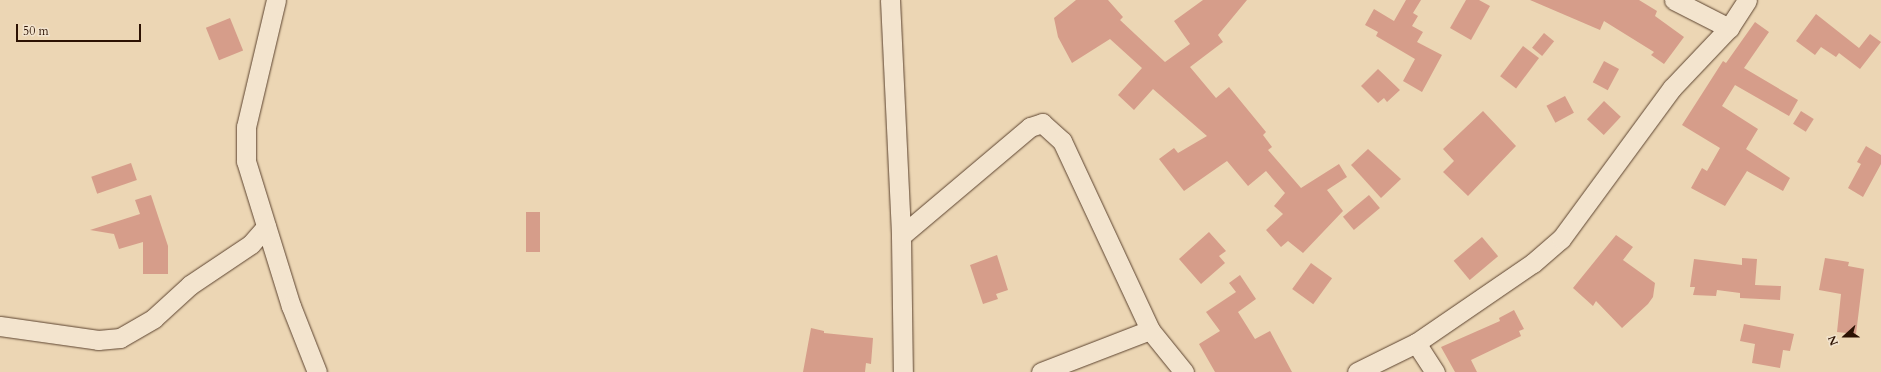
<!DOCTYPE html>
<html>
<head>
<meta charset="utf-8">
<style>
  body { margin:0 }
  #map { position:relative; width:1881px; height:372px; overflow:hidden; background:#ecd6b4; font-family:Cardo,serif }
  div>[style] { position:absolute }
  .building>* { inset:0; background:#d69d8a; transform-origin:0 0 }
  .roads { filter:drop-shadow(0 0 1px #5c432f) drop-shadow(0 0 1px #5c432f) }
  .minor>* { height:19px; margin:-9.5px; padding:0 9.5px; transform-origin:9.5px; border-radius:9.5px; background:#f3e4ce }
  span { translate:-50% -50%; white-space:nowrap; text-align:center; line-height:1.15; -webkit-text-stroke:3px #f3e4ce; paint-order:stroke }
  .north { position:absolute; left:1825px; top:316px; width:40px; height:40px; -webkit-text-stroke:3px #f3e4ce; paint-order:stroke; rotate:249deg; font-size:11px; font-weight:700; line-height:16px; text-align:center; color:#2c1203 }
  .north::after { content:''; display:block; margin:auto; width:14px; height:18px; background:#2c1203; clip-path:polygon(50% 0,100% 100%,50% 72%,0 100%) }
  .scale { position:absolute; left:16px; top:24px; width:125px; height:18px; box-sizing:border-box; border:2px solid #2c1203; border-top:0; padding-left:5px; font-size:12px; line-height:14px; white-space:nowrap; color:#2c1203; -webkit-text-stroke:3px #f3e4ce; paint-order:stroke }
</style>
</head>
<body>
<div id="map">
  <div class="building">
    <i style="clip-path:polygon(1076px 0,1108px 0,1123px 17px,1120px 20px,1165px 62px,1190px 44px,1174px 21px,1203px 0,1247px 0,1218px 35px,1223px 42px,1190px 67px,1216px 98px,1229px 87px,1266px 132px,1263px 135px,1272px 147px,1268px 150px,1301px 188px,1339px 164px,1347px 177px,1327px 190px,1343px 211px,1303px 253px,1288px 241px,1281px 247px,1266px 230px,1283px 214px,1274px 206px,1285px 193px,1266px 171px,1248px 186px,1227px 161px,1184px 191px,1159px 159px,1174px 148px,1178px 153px,1207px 136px,1153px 89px,1134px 110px,1118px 95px,1142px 68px,1110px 39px,1072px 63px,1058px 37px,1054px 18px)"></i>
    <i style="clip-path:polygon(1406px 0,1421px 0,1413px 13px,1418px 16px,1412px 26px,1423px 32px,1417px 42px,1442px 55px,1422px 92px,1403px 81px,1415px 59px,1376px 36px,1378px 32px,1365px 25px,1374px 9px,1394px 21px)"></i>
    <i style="clip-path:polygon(1466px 0,1479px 0,1490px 6px,1471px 40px,1450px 28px)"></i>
    <i style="clip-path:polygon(1530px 0,1639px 0,1657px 11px,1655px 16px,1684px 37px,1664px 64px,1651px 55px,1654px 52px,1604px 21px,1600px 30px)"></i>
    <i style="clip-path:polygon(1816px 14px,1859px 48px,1870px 34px,1881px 42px,1860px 69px,1839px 53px,1836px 57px,1821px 47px,1815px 55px,1796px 41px)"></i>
    <i style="left:230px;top:18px;width:35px;height:26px;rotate:68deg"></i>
    <i style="clip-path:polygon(1755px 22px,1769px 32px,1744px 68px,1798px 100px,1789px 116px,1735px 85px,1722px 106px,1758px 129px,1746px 149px,1790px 178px,1783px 191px,1747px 171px,1725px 206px,1691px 188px,1702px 168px,1707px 171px,1720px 148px,1682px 125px,1723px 61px,1726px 63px)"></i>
    <i style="left:1544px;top:33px;width:13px;height:19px;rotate:39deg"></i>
    <i style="left:1523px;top:46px;width:20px;height:38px;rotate:37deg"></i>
    <i style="left:1604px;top:61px;width:17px;height:24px;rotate:28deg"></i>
    <i style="clip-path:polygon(1378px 69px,1400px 90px,1387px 102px,1384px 98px,1378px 103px,1361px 86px)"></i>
    <i style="left:1565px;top:96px;width:19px;height:21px;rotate:62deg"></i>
    <i style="left:1604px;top:101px;width:23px;height:25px;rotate:43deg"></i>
    <i style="clip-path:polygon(1483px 111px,1516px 146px,1468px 196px,1443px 172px,1454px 161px,1443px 149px)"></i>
    <i style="left:1801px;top:111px;width:15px;height:15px;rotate:32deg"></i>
    <i style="clip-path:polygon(1866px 146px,1881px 155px,1881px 164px,1863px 197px,1848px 188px,1861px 164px,1857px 162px)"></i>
    <i style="clip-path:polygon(1368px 149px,1401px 179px,1381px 198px,1351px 165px)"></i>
    <i style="left:131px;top:163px;width:18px;height:42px;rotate:71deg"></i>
    <i style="clip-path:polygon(151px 195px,168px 246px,168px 274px,143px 274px,143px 242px,119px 249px,114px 234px,90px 230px,140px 214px,135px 200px)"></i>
    <i style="left:1369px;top:195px;width:17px;height:34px;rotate:50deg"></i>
    <i style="left:526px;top:212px;width:14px;height:40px"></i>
    <i style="clip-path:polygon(1209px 232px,1226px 251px,1219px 256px,1225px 263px,1201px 284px,1179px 259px)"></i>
    <i style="clip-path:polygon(1616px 235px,1633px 247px,1623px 260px,1655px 283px,1653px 297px,1648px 304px,1622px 328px,1596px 301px,1593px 306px,1573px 288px)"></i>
    <i style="left:1482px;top:237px;width:25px;height:37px;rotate:50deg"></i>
    <i style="clip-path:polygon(997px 255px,1008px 290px,996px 294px,998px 299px,983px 304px,970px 265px)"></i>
    <i style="clip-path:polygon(1742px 258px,1757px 259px,1755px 285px,1781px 286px,1780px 300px,1740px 298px,1740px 293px,1717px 290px,1716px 296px,1693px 295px,1695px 287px,1690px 287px,1694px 259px,1742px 265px)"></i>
    <i style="clip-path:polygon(1825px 258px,1849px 262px,1848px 266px,1864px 269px,1856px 334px,1837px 332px,1841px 294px,1819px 290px)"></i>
    <i style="left:1311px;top:263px;width:26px;height:32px;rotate:36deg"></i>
    <i style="clip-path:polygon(1240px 275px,1256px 299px,1238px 312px,1255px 339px,1270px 331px,1292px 372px,1215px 372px,1199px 344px,1220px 331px,1206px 312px,1236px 292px,1229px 283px)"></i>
    <i style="clip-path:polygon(1514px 310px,1524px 329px,1519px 331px,1521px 336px,1471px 360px,1477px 372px,1455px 372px,1441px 347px,1500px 321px,1499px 318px)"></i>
    <i style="clip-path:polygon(1744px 324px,1794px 334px,1790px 351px,1783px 350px,1780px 368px,1752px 363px,1755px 344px,1740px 341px)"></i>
    <i style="clip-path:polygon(811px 328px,824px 331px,824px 333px,873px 338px,871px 364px,866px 363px,865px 372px,803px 372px)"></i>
  </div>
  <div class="roads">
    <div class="minor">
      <i style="left:276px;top:0;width:130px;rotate:103.3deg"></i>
      <i style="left:246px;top:127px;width:34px;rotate:90deg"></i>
      <i style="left:246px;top:161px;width:152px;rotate:72.8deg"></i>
      <i style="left:291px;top:306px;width:71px;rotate:68.5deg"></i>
      <i style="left:890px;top:0;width:236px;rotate:87.3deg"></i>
      <i style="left:901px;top:236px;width:136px;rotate:89.2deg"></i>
      <i style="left:1674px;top:0;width:62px;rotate:27deg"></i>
      <i style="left:901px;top:236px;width:169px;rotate:-40.2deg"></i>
      <i style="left:1030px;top:127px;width:13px;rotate:-18deg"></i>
      <i style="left:1042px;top:123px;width:27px;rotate:42deg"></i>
      <i style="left:1062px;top:141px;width:208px;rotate:65deg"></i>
      <i style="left:1150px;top:330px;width:54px;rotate:51deg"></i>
      <i style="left:0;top:326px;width:99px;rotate:8.1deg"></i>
      <i style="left:98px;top:340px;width:22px;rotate:-5deg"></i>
      <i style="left:120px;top:338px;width:39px;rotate:-30deg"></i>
      <i style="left:154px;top:318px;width:49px;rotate:-42.5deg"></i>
      <i style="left:190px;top:285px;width:73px;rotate:-33.9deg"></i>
      <i style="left:251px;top:244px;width:23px;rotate:-49deg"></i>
      <i style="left:1416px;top:343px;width:142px;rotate:-34.4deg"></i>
      <i style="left:1533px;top:263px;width:37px;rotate:-41deg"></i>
      <i style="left:1561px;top:239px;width:187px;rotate:-53.7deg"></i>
      <i style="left:1672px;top:88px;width:83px;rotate:-46.5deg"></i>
      <i style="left:1729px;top:28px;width:33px;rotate:-57deg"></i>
      <i style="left:1041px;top:372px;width:117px;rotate:-21.1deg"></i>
      <i style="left:1357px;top:372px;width:66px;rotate:-26.2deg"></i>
      <i style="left:1416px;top:343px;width:35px;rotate:57deg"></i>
    </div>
  </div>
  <div class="north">N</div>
  <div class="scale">50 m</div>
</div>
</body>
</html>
